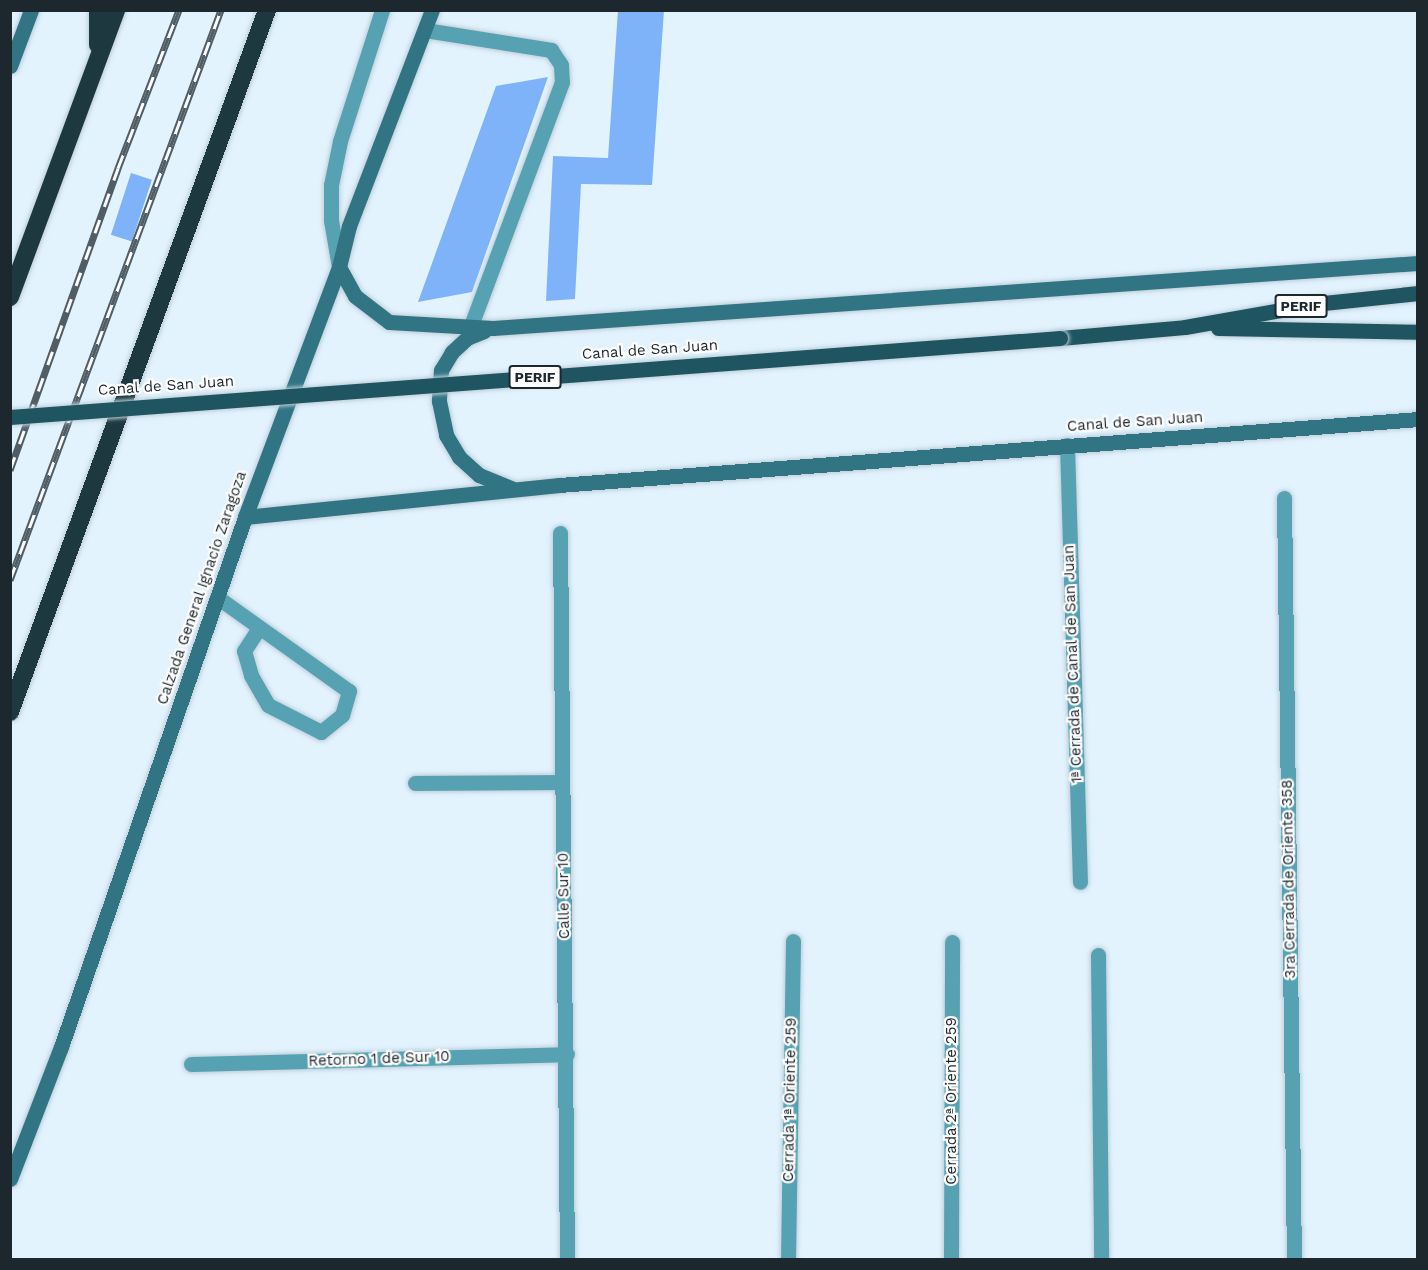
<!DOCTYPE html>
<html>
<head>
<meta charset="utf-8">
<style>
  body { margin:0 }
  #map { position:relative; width:1428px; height:1270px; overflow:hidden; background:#e2f3fe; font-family:"Work Sans",sans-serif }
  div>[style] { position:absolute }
  .building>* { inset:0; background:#7eb3f9; transform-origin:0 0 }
  .roads { filter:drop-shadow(0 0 2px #beced9) drop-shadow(0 0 2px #beced9) }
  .lane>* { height:15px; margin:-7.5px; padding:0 7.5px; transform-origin:7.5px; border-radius:7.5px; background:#56a2b3 }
  .street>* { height:15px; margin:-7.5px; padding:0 7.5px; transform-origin:7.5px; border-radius:7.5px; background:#56a2b3 }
  .secondary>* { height:15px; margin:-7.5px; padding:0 7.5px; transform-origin:7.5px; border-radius:7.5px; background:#317584 }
  .primary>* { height:15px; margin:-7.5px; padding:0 7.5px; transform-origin:7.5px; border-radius:7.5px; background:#1e5561 }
  .highway>* { height:18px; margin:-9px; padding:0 9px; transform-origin:9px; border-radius:9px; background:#1d393f }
  .rail>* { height:7px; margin-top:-3.5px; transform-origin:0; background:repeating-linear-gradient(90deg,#fdfdfd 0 14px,#505d65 0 28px); box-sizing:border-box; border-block:2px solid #505d65 }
  .bridges { filter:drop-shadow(0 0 2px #beced9) drop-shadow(0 0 2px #beced9) }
  .primary-bridge>* { height:15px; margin:-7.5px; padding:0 7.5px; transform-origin:7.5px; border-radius:7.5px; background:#1e5561 }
  span { translate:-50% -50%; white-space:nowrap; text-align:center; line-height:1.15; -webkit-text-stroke:4.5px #fdfdfd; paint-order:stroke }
  .shield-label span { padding:2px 4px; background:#fdfdfd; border:2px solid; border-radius:4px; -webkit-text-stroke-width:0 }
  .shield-label { font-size:14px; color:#1c272e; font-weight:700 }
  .street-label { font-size:15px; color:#1c272e }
  .frame { position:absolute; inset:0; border:12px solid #1c272e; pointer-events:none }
</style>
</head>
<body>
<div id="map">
  <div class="building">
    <i style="clip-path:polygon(618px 10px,664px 10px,652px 185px,581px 184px,575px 299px,546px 301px,553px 156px,608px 158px)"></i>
    <i style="clip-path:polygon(548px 77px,472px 292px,418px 302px,496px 86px)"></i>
    <i style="left:131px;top:173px;width:22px;height:65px;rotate:18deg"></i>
  </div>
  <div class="roads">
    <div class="lane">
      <i style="left:425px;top:30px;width:128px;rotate:9deg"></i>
      <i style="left:551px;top:50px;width:18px;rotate:56deg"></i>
      <i style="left:561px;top:65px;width:17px;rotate:87deg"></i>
      <i style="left:562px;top:82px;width:263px;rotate:110.5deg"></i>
      <i style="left:339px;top:267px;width:48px;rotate:-99.7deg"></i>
      <i style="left:331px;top:220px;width:35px;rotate:-90deg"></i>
      <i style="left:331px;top:185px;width:45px;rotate:-78.4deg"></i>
      <i style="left:340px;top:141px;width:138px;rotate:-72.2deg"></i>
      <i style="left:217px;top:597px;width:162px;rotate:35.5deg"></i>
      <i style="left:349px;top:691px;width:25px;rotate:106deg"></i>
      <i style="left:342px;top:715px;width:27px;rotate:141deg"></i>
      <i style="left:321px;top:732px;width:59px;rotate:-153deg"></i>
      <i style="left:268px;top:705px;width:34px;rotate:-120deg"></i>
      <i style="left:251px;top:675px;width:25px;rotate:-106deg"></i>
      <i style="left:244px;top:651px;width:27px;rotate:-57deg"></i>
      <i style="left:1098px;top:955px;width:305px;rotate:89.4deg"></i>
    </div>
    <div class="street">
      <i style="left:1067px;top:445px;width:437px;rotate:88.3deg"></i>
      <i style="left:1284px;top:498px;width:762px;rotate:89.25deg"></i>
      <i style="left:560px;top:533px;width:727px;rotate:89.45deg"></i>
      <i style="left:415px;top:783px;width:146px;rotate:-0.4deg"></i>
      <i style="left:191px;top:1064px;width:376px;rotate:-1.5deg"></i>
      <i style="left:788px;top:1260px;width:319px;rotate:-89.1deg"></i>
      <i style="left:951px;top:1260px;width:318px;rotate:-89.8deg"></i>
    </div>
    <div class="secondary">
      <i style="left:10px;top:66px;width:60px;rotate:-69.4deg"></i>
      <i style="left:339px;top:267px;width:33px;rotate:61deg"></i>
      <i style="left:355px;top:296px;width:43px;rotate:37.4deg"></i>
      <i style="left:389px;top:322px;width:104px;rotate:3.3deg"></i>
      <i style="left:493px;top:328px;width:927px;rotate:-4.02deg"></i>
      <i style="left:484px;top:331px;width:18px;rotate:158deg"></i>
      <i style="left:467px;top:338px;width:21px;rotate:137deg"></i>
      <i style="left:452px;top:352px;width:21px;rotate:121deg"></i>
      <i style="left:441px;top:370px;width:31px;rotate:94deg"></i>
      <i style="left:439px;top:401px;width:35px;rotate:78deg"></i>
      <i style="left:446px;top:435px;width:26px;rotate:59deg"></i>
      <i style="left:459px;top:457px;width:27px;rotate:42deg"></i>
      <i style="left:479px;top:475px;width:35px;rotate:22deg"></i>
      <i style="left:245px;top:517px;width:316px;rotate:-5.8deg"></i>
      <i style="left:559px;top:485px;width:862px;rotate:-4.39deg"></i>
      <i style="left:10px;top:1179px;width:142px;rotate:-68.9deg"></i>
      <i style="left:61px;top:1047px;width:561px;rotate:-70.85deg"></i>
      <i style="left:245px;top:517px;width:267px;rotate:-69.4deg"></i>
      <i style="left:339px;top:267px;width:42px;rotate:-76.3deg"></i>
      <i style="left:349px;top:226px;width:231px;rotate:-69deg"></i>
    </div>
    <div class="primary">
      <i style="left:1218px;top:328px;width:200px;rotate:1.1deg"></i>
      <i style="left:1060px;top:338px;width:125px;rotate:-5deg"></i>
      <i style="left:1185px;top:327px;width:131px;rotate:-10.1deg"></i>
      <i style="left:1314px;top:304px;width:105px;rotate:-6deg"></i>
    </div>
    <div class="highway">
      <i style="left:98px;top:45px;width:35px;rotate:-90deg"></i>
      <i style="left:10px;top:297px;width:306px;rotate:-69.7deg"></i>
      <i style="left:10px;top:712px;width:748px;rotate:-69.89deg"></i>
    </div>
  </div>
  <div class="rail">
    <i style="left:10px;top:470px;width:321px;rotate:-70.3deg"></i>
    <i style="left:118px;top:168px;width:169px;rotate:-68.9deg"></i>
    <i style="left:10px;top:580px;width:608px;rotate:-69.69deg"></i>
  </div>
  <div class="bridges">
    <div class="primary-bridge">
      <i style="left:10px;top:417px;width:1053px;rotate:-4.3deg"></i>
    </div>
  </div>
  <div class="shield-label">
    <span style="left:1301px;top:306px">PERIF</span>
    <span style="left:535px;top:377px">PERIF</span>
  </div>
  <div class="street-label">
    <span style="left:650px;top:350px;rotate:-4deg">Canal de San Juan</span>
    <span style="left:166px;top:386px;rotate:-4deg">Canal de San Juan</span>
    <span style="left:1135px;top:422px;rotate:-4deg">Canal de San Juan</span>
    <span style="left:202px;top:588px;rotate:-71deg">Calzada General Ignacio Zaragoza</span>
    <span style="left:1073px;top:664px;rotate:-92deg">1ª Cerrada de Canal de San Juan</span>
    <span style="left:1289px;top:879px;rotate:-91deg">3ra Cerrada de Oriente 358</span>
    <span style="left:564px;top:896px;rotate:-91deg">Calle Sur 10</span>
    <span style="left:379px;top:1059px;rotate:-2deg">Retorno 1 de Sur 10</span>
    <span style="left:790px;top:1100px;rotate:-89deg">Cerrada 1ª Oriente 259</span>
    <span style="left:952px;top:1101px;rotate:-90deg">Cerrada 2ª Oriente 259</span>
  </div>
  <div class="frame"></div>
</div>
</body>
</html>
